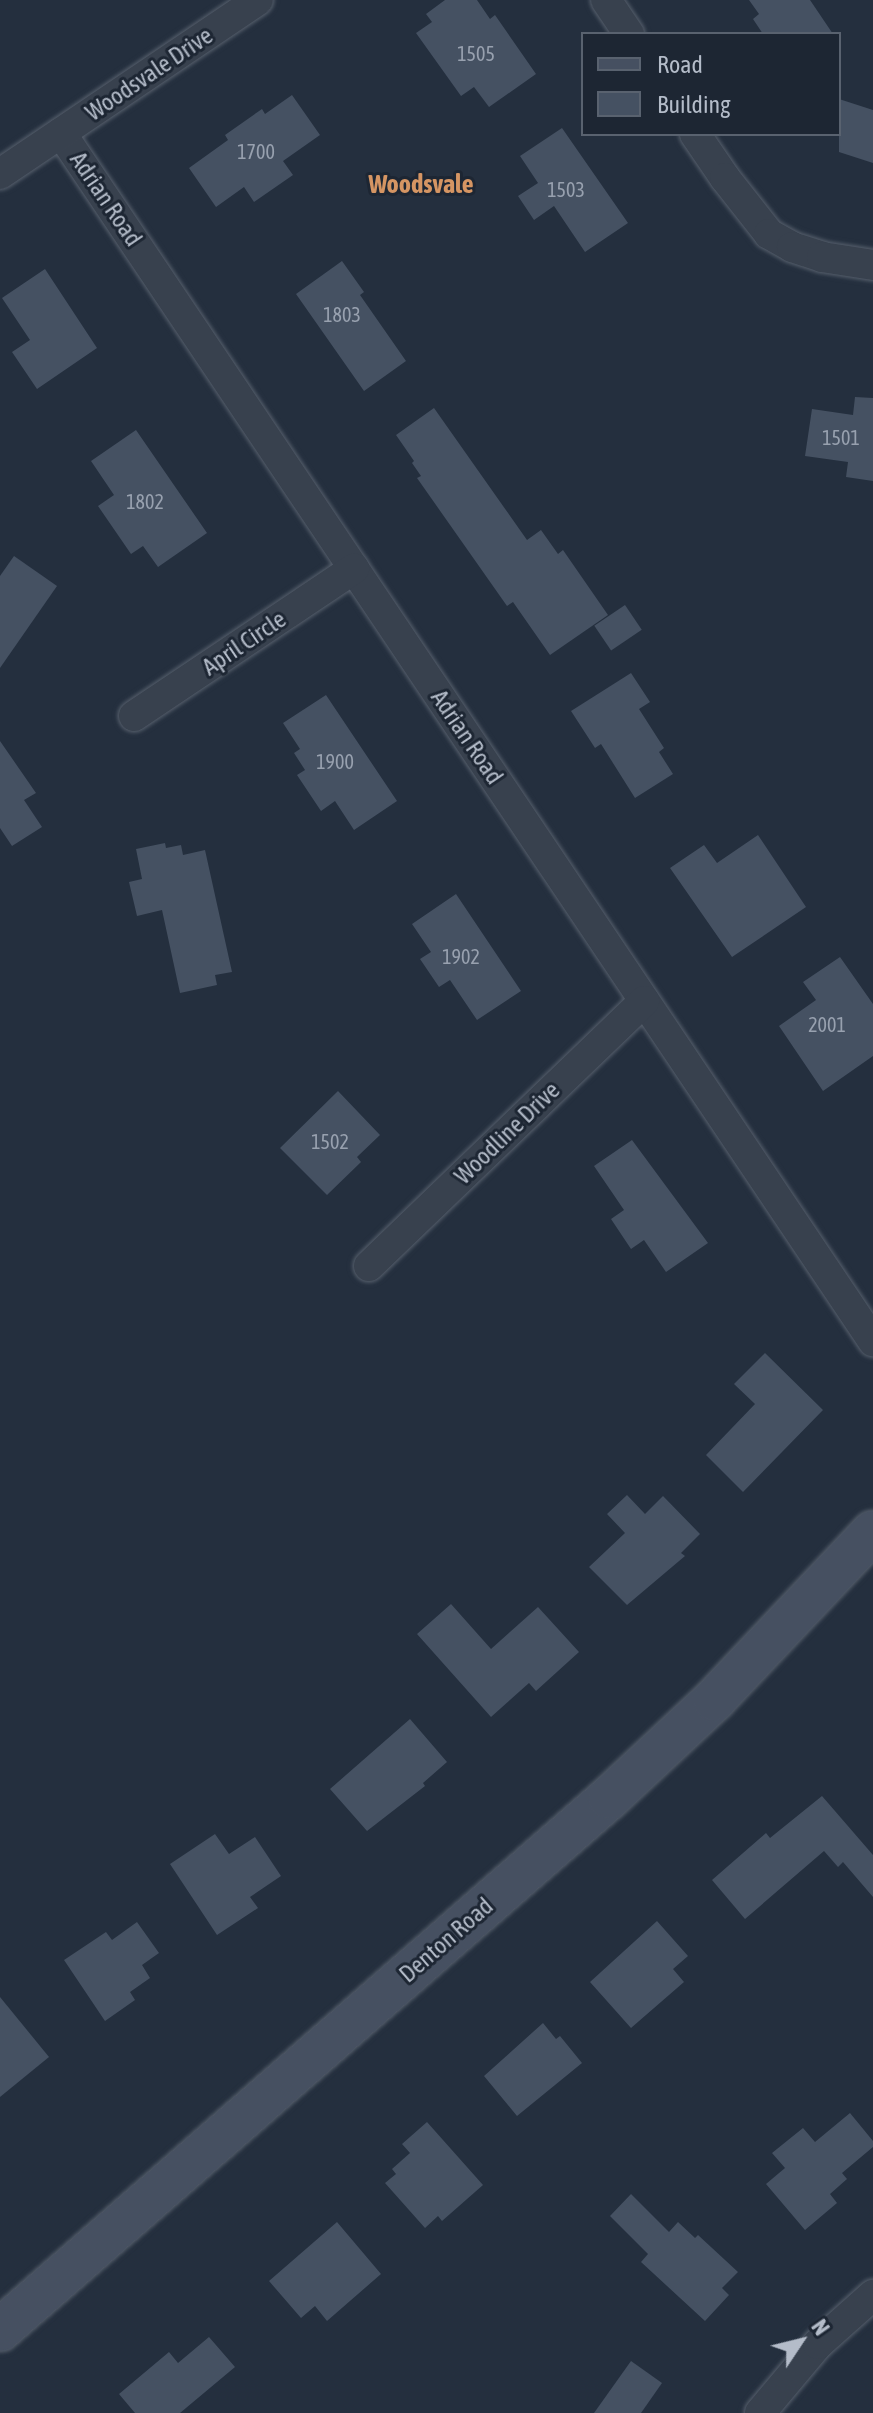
<!DOCTYPE html>
<html>
<head>
<meta charset="utf-8">
<style>
  body { margin:0 }
  #map { position:relative; width:873px; height:2413px; overflow:hidden; background:#242f3e; font-family:"Asap Condensed",sans-serif }
  div>[style] { position:absolute }
  .building>* { inset:0; background:#455162; transform-origin:0 0 }
  .roads { filter:drop-shadow(0 0 2px #565f6c) drop-shadow(0 0 2px #565f6c) }
  .street>* { height:30px; margin:-15px; padding:0 15px; transform-origin:15px; border-radius:15px; background:#38414e }
  .secondary>* { height:42px; margin:-21px; padding:0 21px; transform-origin:21px; border-radius:21px; background:#465061 }
  span { translate:-50% -50%; white-space:nowrap; text-align:center; line-height:1.15; -webkit-text-stroke:6px #1d2633; paint-order:stroke }
  .number-label { font-size:20px; color:#98a1af }
  .number-label span { -webkit-text-stroke-width:0 }
  .street-label { font-size:24px; color:#b4bcc9 }
  .neighbourhood-label { font-size:26px; color:#d59563; font-weight:700 }
  .legend { position:absolute; left:581px; top:32px; width:260px; height:104px; box-sizing:border-box; background:#1d2633; border:2px solid #59626f; margin:0; padding:10px 14px; list-style:none; font-size:24px; color:#b4bcc9 }
  .legend li { display:flex; align-items:center; gap:16px; height:40px }
  .legend b { width:40px; border:2px solid #59626f }
  .north { position:absolute; left:761px; top:2301px; width:80px; height:80px; -webkit-text-stroke:6px #1d2633; paint-order:stroke; rotate:55deg; font-size:22px; font-weight:700; line-height:32px; text-align:center; color:#b4bcc9 }
  .north::after { content:''; display:block; margin:auto; width:28px; height:36px; background:#b4bcc9; clip-path:polygon(50% 0,100% 100%,50% 72%,0 100%) }
</style>
</head>
<body>
<div id="map">
  <div class="building">
    <i style="clip-path:polygon(445px 0,477px 0,490px 19px,495px 15px,536px 74px,489px 107px,474px 87px,461px 96px,416px 33px,432px 22px,426px 14px)"></i>
    <i style="clip-path:polygon(749px 0,810px 0,833px 34px,763px 34px,753px 19px,759px 14px)"></i>
    <i style="clip-path:polygon(292px 95px,320px 135px,283px 161px,293px 175px,254px 202px,244px 187px,216px 207px,189px 168px,228px 140px,225px 135px,262px 109px,265px 114px)"></i>
    <i style="clip-path:polygon(839px 99px,873px 110px,873px 163px,839px 152px)"></i>
    <i style="clip-path:polygon(562px 128px,628px 223px,585px 252px,554px 206px,534px 220px,518px 196px,538px 183px,520px 156px)"></i>
    <i style="clip-path:polygon(342px 261px,364px 292px,360px 295px,406px 361px,364px 391px,296px 294px)"></i>
    <i style="clip-path:polygon(45px 269px,97px 348px,37px 389px,12px 352px,30px 340px,2px 298px)"></i>
    <i style="clip-path:polygon(855px 397px,873px 398px,873px 481px,846px 477px,848px 462px,805px 456px,812px 409px,853px 415px)"></i>
    <i style="clip-path:polygon(434px 408px,527px 540px,541px 530px,558px 554px,563px 550px,608px 615px,550px 655px,513px 602px,507px 606px,417px 478px,421px 476px,412px 463px,414px 461px,396px 435px)"></i>
    <i style="clip-path:polygon(136px 430px,207px 533px,158px 567px,143px 546px,131px 554px,98px 506px,114px 495px,91px 461px)"></i>
    <i style="clip-path:polygon(14px 556px,57px 586px,0 668px,0 576px)"></i>
    <i style="left:625px;top:605px;width:30px;height:37px;rotate:56deg"></i>
    <i style="clip-path:polygon(631px 673px,650px 702px,639px 709px,664px 748px,659px 752px,673px 774px,635px 798px,601px 744px,595px 748px,571px 711px)"></i>
    <i style="clip-path:polygon(326px 695px,397px 801px,354px 830px,335px 801px,321px 811px,297px 775px,305px 770px,294px 753px,300px 749px,283px 723px)"></i>
    <i style="clip-path:polygon(0 741px,36px 793px,24px 800px,42px 827px,12px 846px,0 828px)"></i>
    <i style="clip-path:polygon(758px 835px,806px 907px,732px 957px,670px 868px,704px 845px,717px 863px)"></i>
    <i style="clip-path:polygon(165px 843px,166px 848px,181px 845px,183px 855px,205px 850px,232px 972px,215px 975px,217px 985px,180px 993px,162px 910px,137px 916px,129px 882px,142px 879px,136px 849px)"></i>
    <i style="clip-path:polygon(456px 894px,521px 991px,477px 1020px,450px 980px,439px 987px,420px 959px,431px 952px,412px 924px)"></i>
    <i style="clip-path:polygon(840px 957px,873px 1004px,873px 1056px,823px 1091px,779px 1026px,816px 1000px,803px 982px)"></i>
    <i style="clip-path:polygon(338px 1091px,380px 1135px,357px 1157px,361px 1162px,327px 1195px,280px 1148px)"></i>
    <i style="clip-path:polygon(632px 1140px,708px 1243px,666px 1272px,644px 1240px,631px 1249px,611px 1219px,624px 1210px,594px 1166px)"></i>
    <i style="clip-path:polygon(765px 1353px,823px 1410px,743px 1492px,706px 1455px,755px 1404px,734px 1384px)"></i>
    <i style="clip-path:polygon(627px 1495px,645px 1514px,663px 1496px,700px 1534px,681px 1553px,685px 1556px,627px 1605px,589px 1567px,625px 1533px,607px 1514px)"></i>
    <i style="clip-path:polygon(451px 1604px,491px 1649px,538px 1607px,579px 1652px,536px 1691px,529px 1683px,491px 1717px,417px 1634px)"></i>
    <i style="clip-path:polygon(410px 1719px,447px 1762px,423px 1783px,425px 1786px,367px 1831px,330px 1789px)"></i>
    <i style="clip-path:polygon(822px 1796px,873px 1855px,873px 1897px,843px 1862px,838px 1867px,824px 1851px,745px 1919px,712px 1880px,766px 1833px,770px 1838px)"></i>
    <i style="clip-path:polygon(215px 1834px,229px 1854px,255px 1837px,281px 1876px,250px 1897px,258px 1908px,217px 1935px,170px 1864px)"></i>
    <i style="clip-path:polygon(657px 1921px,688px 1956px,673px 1969px,684px 1982px,631px 2028px,590px 1982px)"></i>
    <i style="clip-path:polygon(137px 1922px,159px 1953px,142px 1965px,150px 1978px,130px 1992px,135px 2000px,105px 2021px,64px 1960px,106px 1932px,112px 1940px)"></i>
    <i style="clip-path:polygon(0 1997px,49px 2057px,0 2097px)"></i>
    <i style="clip-path:polygon(543px 2023px,556px 2039px,560px 2036px,582px 2063px,517px 2116px,484px 2076px)"></i>
    <i style="clip-path:polygon(850px 2113px,873px 2141px,873px 2147px,842px 2173px,847px 2179px,830px 2194px,837px 2203px,805px 2230px,766px 2184px,785px 2168px,772px 2153px,803px 2128px,815px 2142px)"></i>
    <i style="clip-path:polygon(427px 2122px,483px 2185px,442px 2221px,438px 2216px,425px 2228px,385px 2183px,396px 2174px,392px 2169px,410px 2153px,402px 2144px)"></i>
    <i style="clip-path:polygon(631px 2194px,669px 2232px,678px 2222px,695px 2238px,698px 2235px,738px 2272px,722px 2288px,729px 2295px,705px 2321px,641px 2262px,648px 2254px,610px 2216px)"></i>
    <i style="clip-path:polygon(337px 2222px,381px 2274px,327px 2321px,315px 2306px,301px 2318px,269px 2281px)"></i>
    <i style="clip-path:polygon(209px 2337px,235px 2367px,180px 2413px,135px 2413px,119px 2394px,169px 2352px,178px 2363px)"></i>
    <i style="clip-path:polygon(631px 2361px,662px 2383px,641px 2413px,594px 2413px)"></i>
  </div>
  <div class="roads">
    <div class="street">
      <i style="left:606px;top:0;width:41px;rotate:55.9deg"></i>
      <i style="left:61px;top:133px;width:1456px;rotate:56.09deg"></i>
      <i style="left:695px;top:134px;width:53px;rotate:55.7deg"></i>
      <i style="left:725px;top:178px;width:71px;rotate:51.8deg"></i>
      <i style="left:769px;top:234px;width:26px;rotate:29deg"></i>
      <i style="left:792px;top:247px;width:32px;rotate:18deg"></i>
      <i style="left:822px;top:257px;width:52px;rotate:8.9deg"></i>
      <i style="left:0;top:174px;width:311px;rotate:-34deg"></i>
      <i style="left:134px;top:716px;width:265px;rotate:-33.8deg"></i>
      <i style="left:369px;top:1266px;width:382px;rotate:-43.9deg"></i>
      <i style="left:760px;top:2413px;width:90px;rotate:-50deg"></i>
      <i style="left:818px;top:2344px;width:74px;rotate:-41.7deg"></i>
    </div>
    <div class="secondary">
      <i style="left:0;top:2330px;width:809px;rotate:-41.14deg"></i>
      <i style="left:609px;top:1798px;width:144px;rotate:-43deg"></i>
      <i style="left:714px;top:1700px;width:231px;rotate:-46.6deg"></i>
    </div>
  </div>
  <div class="number-label">
    <span style="left:476px;top:53px">1505</span>
    <span style="left:256px;top:151px">1700</span>
    <span style="left:566px;top:189px">1503</span>
    <span style="left:342px;top:314px">1803</span>
    <span style="left:841px;top:437px">1501</span>
    <span style="left:145px;top:501px">1802</span>
    <span style="left:335px;top:761px">1900</span>
    <span style="left:461px;top:956px">1902</span>
    <span style="left:827px;top:1024px">2001</span>
    <span style="left:330px;top:1141px">1502</span>
  </div>
  <div class="street-label">
    <span style="left:149px;top:74px;rotate:-34deg">Woodsvale Drive</span>
    <span style="left:106px;top:199px;rotate:56deg">Adrian Road</span>
    <span style="left:244px;top:643px;rotate:-34deg">April Circle</span>
    <span style="left:467px;top:737px;rotate:56deg">Adrian Road</span>
    <span style="left:507px;top:1133px;rotate:-44deg">Woodline Drive</span>
    <span style="left:446px;top:1940px;rotate:-41deg">Denton Road</span>
  </div>
  <div class="neighbourhood-label">
    <span style="left:421px;top:185px">Woodsvale</span>
  </div>
  <ul class="legend">
  <li><b style="height:10px;background:#465061"></b>Road</li>
  <li><b style="height:22px;background:#455162"></b>Building</li>
  </ul>
  <div class="north">N</div>
</div>
</body>
</html>
